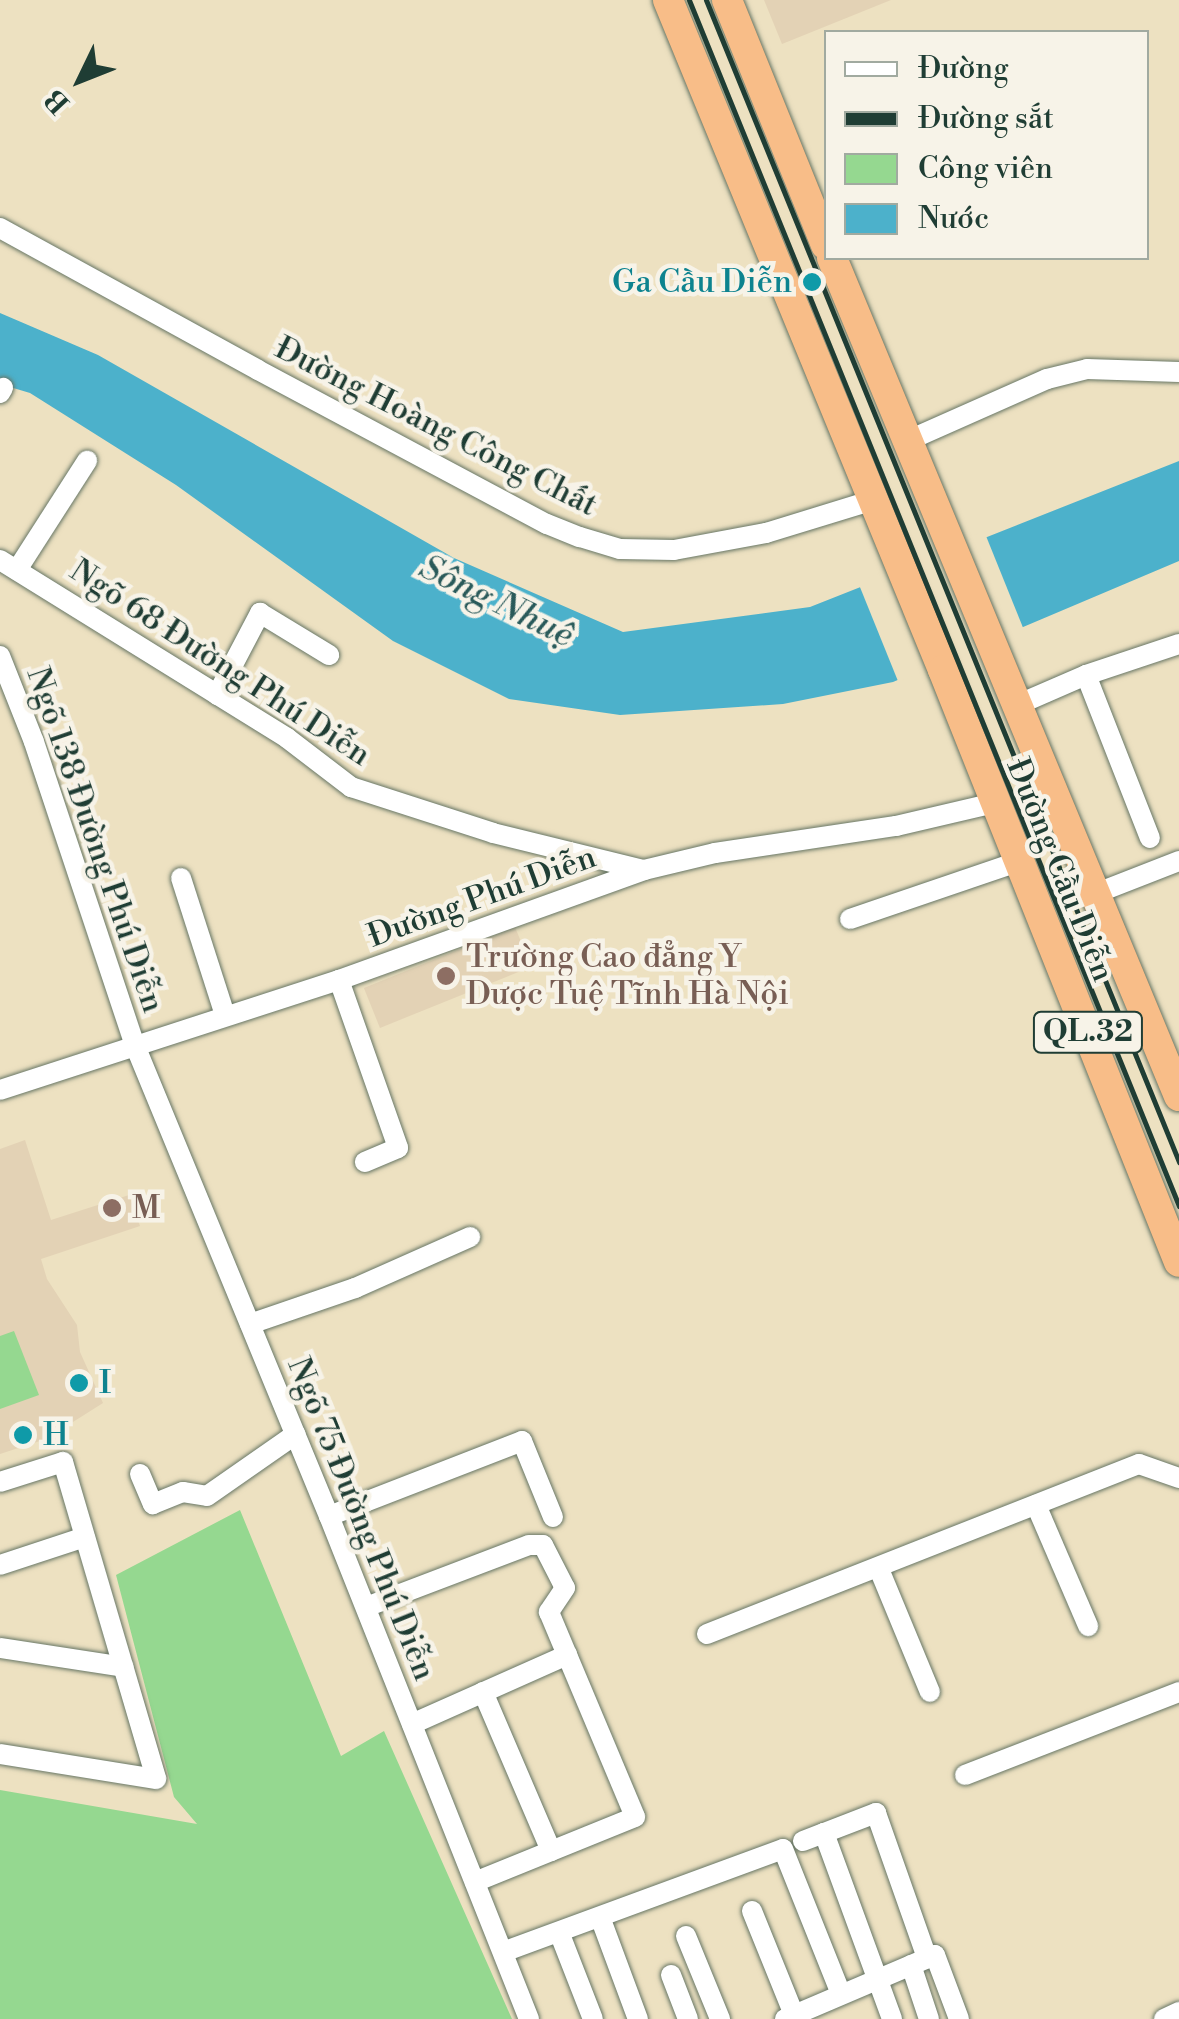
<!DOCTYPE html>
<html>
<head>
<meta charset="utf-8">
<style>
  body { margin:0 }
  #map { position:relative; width:1179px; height:2019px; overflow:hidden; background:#ede1c1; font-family:"Libre Bodoni",serif }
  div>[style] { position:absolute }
  .built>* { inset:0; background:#e3d2b5; transform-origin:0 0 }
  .green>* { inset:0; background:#95d890 }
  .water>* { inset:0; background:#4cb1cb }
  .pier>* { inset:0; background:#ede1c1; transform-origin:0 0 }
  .roads { filter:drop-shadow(0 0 2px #677665) drop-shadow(0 0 2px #677665) }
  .minor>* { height:20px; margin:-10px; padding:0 10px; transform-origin:10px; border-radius:10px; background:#fff }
  .highway>* { height:30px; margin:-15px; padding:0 15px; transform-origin:15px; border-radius:15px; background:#f8bd88 }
  .rail>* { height:5px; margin:-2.5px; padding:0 2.5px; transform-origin:2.5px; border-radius:2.5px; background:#1f3d34 }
  .dots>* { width:28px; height:28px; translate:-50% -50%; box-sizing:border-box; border:5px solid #f7f3e8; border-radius:50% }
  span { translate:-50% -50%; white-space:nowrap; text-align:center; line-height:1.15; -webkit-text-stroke:9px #f7f3e8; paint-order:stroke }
  .shield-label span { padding:2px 8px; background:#f7f3e8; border:2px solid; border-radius:8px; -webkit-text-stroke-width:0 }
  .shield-label { font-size:30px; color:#1f3d34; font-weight:700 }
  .culture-label { font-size:32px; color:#0d838f }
  .right { translate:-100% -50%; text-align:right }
  .left { translate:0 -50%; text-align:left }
  .street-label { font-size:32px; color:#1f3d34 }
  .education-label { font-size:32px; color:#785e54 }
  .water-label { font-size:35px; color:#2a5a5a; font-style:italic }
  .legend { position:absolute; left:824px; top:30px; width:325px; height:230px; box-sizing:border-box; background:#f7f3e8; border:2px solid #a1aaa0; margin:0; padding:12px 18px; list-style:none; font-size:30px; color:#1f3d34 }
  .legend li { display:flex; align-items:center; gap:20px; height:50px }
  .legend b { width:50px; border:2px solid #a1aaa0 }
  .north { position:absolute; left:30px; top:30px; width:100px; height:100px; -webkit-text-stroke:8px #f7f3e8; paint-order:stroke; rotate:227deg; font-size:28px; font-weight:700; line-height:40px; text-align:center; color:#1f3d34 }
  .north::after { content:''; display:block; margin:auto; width:35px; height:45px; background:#1f3d34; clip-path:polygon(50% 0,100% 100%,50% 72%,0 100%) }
</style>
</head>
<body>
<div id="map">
  <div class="built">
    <i style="clip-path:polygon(764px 0,891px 0,782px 44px)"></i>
    <i style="left:515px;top:927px;width:43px;height:163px;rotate:68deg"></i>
    <i style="clip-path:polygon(25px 1140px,51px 1220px,129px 1195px,140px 1226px,41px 1259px,47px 1279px,77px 1325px,80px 1352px,103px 1403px,46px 1439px,0 1454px,0 1149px)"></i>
  </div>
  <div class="green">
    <i style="clip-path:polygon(14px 1331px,39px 1395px,0 1409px,0 1336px)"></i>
    <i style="clip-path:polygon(240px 1510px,341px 1756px,384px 1731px,512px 2019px,0 2019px,0 1790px,197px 1824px,174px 1797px,116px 1575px)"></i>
  </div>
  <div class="water">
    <i style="clip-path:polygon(0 313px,98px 355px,454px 558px,623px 632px,810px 607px,1179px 461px,1179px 561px,893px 682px,783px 704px,620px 715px,509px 699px,393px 641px,176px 485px,30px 393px,0 384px)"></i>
  </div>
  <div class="pier">
    <i style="left:984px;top:531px;width:108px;height:136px;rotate:68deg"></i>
  </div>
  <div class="roads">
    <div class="minor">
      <i style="left:0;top:228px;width:294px;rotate:28.8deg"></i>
      <i style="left:258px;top:370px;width:327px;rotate:28.1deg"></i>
      <i style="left:547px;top:524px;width:35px;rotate:22deg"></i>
      <i style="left:580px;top:537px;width:42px;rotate:16.7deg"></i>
      <i style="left:620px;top:549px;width:54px;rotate:1.1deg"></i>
      <i style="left:674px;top:550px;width:94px;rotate:-10.5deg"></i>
      <i style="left:766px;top:533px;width:112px;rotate:-17.1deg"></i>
      <i style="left:0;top:393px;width:6px;rotate:-59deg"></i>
      <i style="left:907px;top:441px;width:153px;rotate:-23.9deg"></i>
      <i style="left:1047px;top:379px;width:41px;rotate:-14deg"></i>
      <i style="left:1087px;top:369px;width:92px;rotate:1.9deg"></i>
      <i style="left:0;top:560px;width:338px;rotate:31.8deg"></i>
      <i style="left:287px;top:738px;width:81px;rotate:37.4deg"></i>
      <i style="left:351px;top:787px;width:149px;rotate:17.9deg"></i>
      <i style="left:493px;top:833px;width:155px;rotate:13.8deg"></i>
      <i style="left:17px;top:570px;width:130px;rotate:-57.3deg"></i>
      <i style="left:0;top:656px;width:92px;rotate:68.4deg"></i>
      <i style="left:34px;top:742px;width:317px;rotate:71.6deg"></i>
      <i style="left:134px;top:1043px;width:512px;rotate:67.6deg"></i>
      <i style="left:329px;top:1516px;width:541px;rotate:68.32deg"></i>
      <i style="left:1086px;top:675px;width:175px;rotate:68.6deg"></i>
      <i style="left:217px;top:695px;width:93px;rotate:-62.3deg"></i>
      <i style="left:260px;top:613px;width:81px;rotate:31.3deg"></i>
      <i style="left:1017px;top:705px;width:75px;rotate:-23.5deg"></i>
      <i style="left:1086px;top:675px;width:98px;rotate:-18.4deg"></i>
      <i style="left:181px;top:878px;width:144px;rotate:72.2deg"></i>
      <i style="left:1097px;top:893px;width:88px;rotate:-21.3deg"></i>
      <i style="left:850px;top:919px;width:176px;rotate:-18.8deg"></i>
      <i style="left:339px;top:980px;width:178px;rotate:70.6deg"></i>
      <i style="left:398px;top:1148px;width:36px;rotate:157deg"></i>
      <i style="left:0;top:1090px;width:356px;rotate:-18deg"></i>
      <i style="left:339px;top:980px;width:324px;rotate:-19.8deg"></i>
      <i style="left:644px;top:870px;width:73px;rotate:-13.5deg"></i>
      <i style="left:715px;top:853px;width:183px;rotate:-8.5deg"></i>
      <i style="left:896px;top:826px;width:101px;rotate:-13.2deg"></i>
      <i style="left:250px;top:1324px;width:111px;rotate:-18.9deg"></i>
      <i style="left:355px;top:1288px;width:126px;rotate:-23.9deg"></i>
      <i style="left:140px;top:1474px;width:33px;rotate:67deg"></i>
      <i style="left:153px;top:1504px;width:32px;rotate:-22deg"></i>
      <i style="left:183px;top:1492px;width:24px;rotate:9deg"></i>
      <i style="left:207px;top:1496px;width:108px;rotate:-34.9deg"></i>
      <i style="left:0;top:1482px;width:66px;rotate:-17.6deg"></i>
      <i style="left:63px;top:1462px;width:330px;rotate:73.6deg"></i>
      <i style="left:156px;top:1779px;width:158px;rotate:-170.9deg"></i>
      <i style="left:1036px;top:1505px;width:132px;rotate:66.7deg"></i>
      <i style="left:329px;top:1516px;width:207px;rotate:-21.2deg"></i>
      <i style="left:522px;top:1441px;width:82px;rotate:67.8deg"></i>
      <i style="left:0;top:1565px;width:89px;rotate:-18.2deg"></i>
      <i style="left:879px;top:1569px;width:133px;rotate:67.5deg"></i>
      <i style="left:366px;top:1607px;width:174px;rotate:-20.8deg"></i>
      <i style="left:529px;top:1545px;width:14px"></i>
      <i style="left:543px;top:1545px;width:48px;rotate:62.9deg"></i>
      <i style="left:565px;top:1588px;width:29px;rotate:124deg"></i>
      <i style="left:549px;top:1612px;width:222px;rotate:67.2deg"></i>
      <i style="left:635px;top:1817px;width:173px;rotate:157.9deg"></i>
      <i style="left:707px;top:1634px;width:464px;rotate:-21.5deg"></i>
      <i style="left:1139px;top:1464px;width:42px;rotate:19.3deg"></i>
      <i style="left:0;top:1648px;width:125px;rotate:8.7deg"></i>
      <i style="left:483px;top:1692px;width:173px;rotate:66.8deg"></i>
      <i style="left:412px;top:1724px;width:170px;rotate:-24deg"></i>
      <i style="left:965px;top:1775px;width:230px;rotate:-21.2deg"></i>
      <i style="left:824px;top:1833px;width:56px;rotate:-21deg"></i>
      <i style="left:876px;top:1813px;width:154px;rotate:70.6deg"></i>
      <i style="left:803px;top:1841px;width:22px;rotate:-21deg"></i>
      <i style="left:824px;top:1833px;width:198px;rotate:69.9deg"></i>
      <i style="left:752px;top:1911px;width:112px;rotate:68deg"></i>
      <i style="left:600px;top:1917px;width:109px;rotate:69.6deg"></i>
      <i style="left:559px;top:1932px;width:93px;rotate:68.7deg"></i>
      <i style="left:686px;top:1936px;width:90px;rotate:67.7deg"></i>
      <i style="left:503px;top:1952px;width:298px;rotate:-20.2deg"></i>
      <i style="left:783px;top:1849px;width:156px;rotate:68.2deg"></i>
      <i style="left:911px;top:1965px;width:57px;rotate:71.6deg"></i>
      <i style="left:671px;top:1975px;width:47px;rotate:68.9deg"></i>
      <i style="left:785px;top:2019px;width:163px;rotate:-23.1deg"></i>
      <i style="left:935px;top:1955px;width:68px;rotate:69.4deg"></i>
      <i style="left:1164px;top:2019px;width:17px;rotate:-25deg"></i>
    </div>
    <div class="highway">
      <i style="left:668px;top:0;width:724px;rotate:67.68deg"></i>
      <i style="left:943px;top:670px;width:637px;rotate:68.27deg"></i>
      <i style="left:727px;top:0;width:264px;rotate:68deg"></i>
      <i style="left:832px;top:258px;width:907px;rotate:67.51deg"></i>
    </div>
  </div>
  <div class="rail">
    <i style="left:689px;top:0;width:1302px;rotate:67.89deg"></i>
    <i style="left:706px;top:0;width:1255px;rotate:67.85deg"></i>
  </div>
  <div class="dots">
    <i style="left:812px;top:282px;background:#0f9aa8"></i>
    <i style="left:446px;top:976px;background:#8d6e63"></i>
    <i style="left:112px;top:1208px;background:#8d6e63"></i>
    <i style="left:79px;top:1383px;background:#0f9aa8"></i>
    <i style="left:23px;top:1435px;background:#0f9aa8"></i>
  </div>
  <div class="shield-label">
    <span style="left:1088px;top:1032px">QL.32</span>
  </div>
  <div class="culture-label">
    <span class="right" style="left:792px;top:282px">Ga Cầu Diễn</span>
    <span class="left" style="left:99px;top:1383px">I</span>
    <span class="left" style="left:43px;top:1435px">H</span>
  </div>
  <div class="street-label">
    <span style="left:436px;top:427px;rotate:27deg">Đường Hoàng Công Chất</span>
    <span style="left:220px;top:663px;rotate:33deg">Ngõ 68 Đường Phú Diễn</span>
    <span style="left:95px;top:840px;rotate:71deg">Ngõ 138 Đường Phú Diễn</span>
    <span style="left:1060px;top:870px;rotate:68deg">Đường Cầu Diễn</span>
    <span style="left:482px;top:897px;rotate:-20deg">Đường Phú Diễn</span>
    <span style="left:361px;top:1519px;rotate:68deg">Ngõ 75 Đường Phú Diễn</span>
  </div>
  <div class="education-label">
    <span class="left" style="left:466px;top:976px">Trường Cao đẳng Y<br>Dược Tuệ Tĩnh Hà Nội</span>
    <span class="left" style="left:132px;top:1208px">M</span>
  </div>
  <div class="water-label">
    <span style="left:496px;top:602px;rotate:26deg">Sông Nhuệ</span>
  </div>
  <ul class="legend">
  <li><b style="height:12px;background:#fff"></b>Đường</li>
  <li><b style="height:12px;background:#1f3d34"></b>Đường sắt</li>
  <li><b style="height:28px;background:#95d890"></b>Công viên</li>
  <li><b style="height:28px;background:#4cb1cb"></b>Nước</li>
  </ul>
  <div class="north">B</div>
</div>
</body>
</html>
